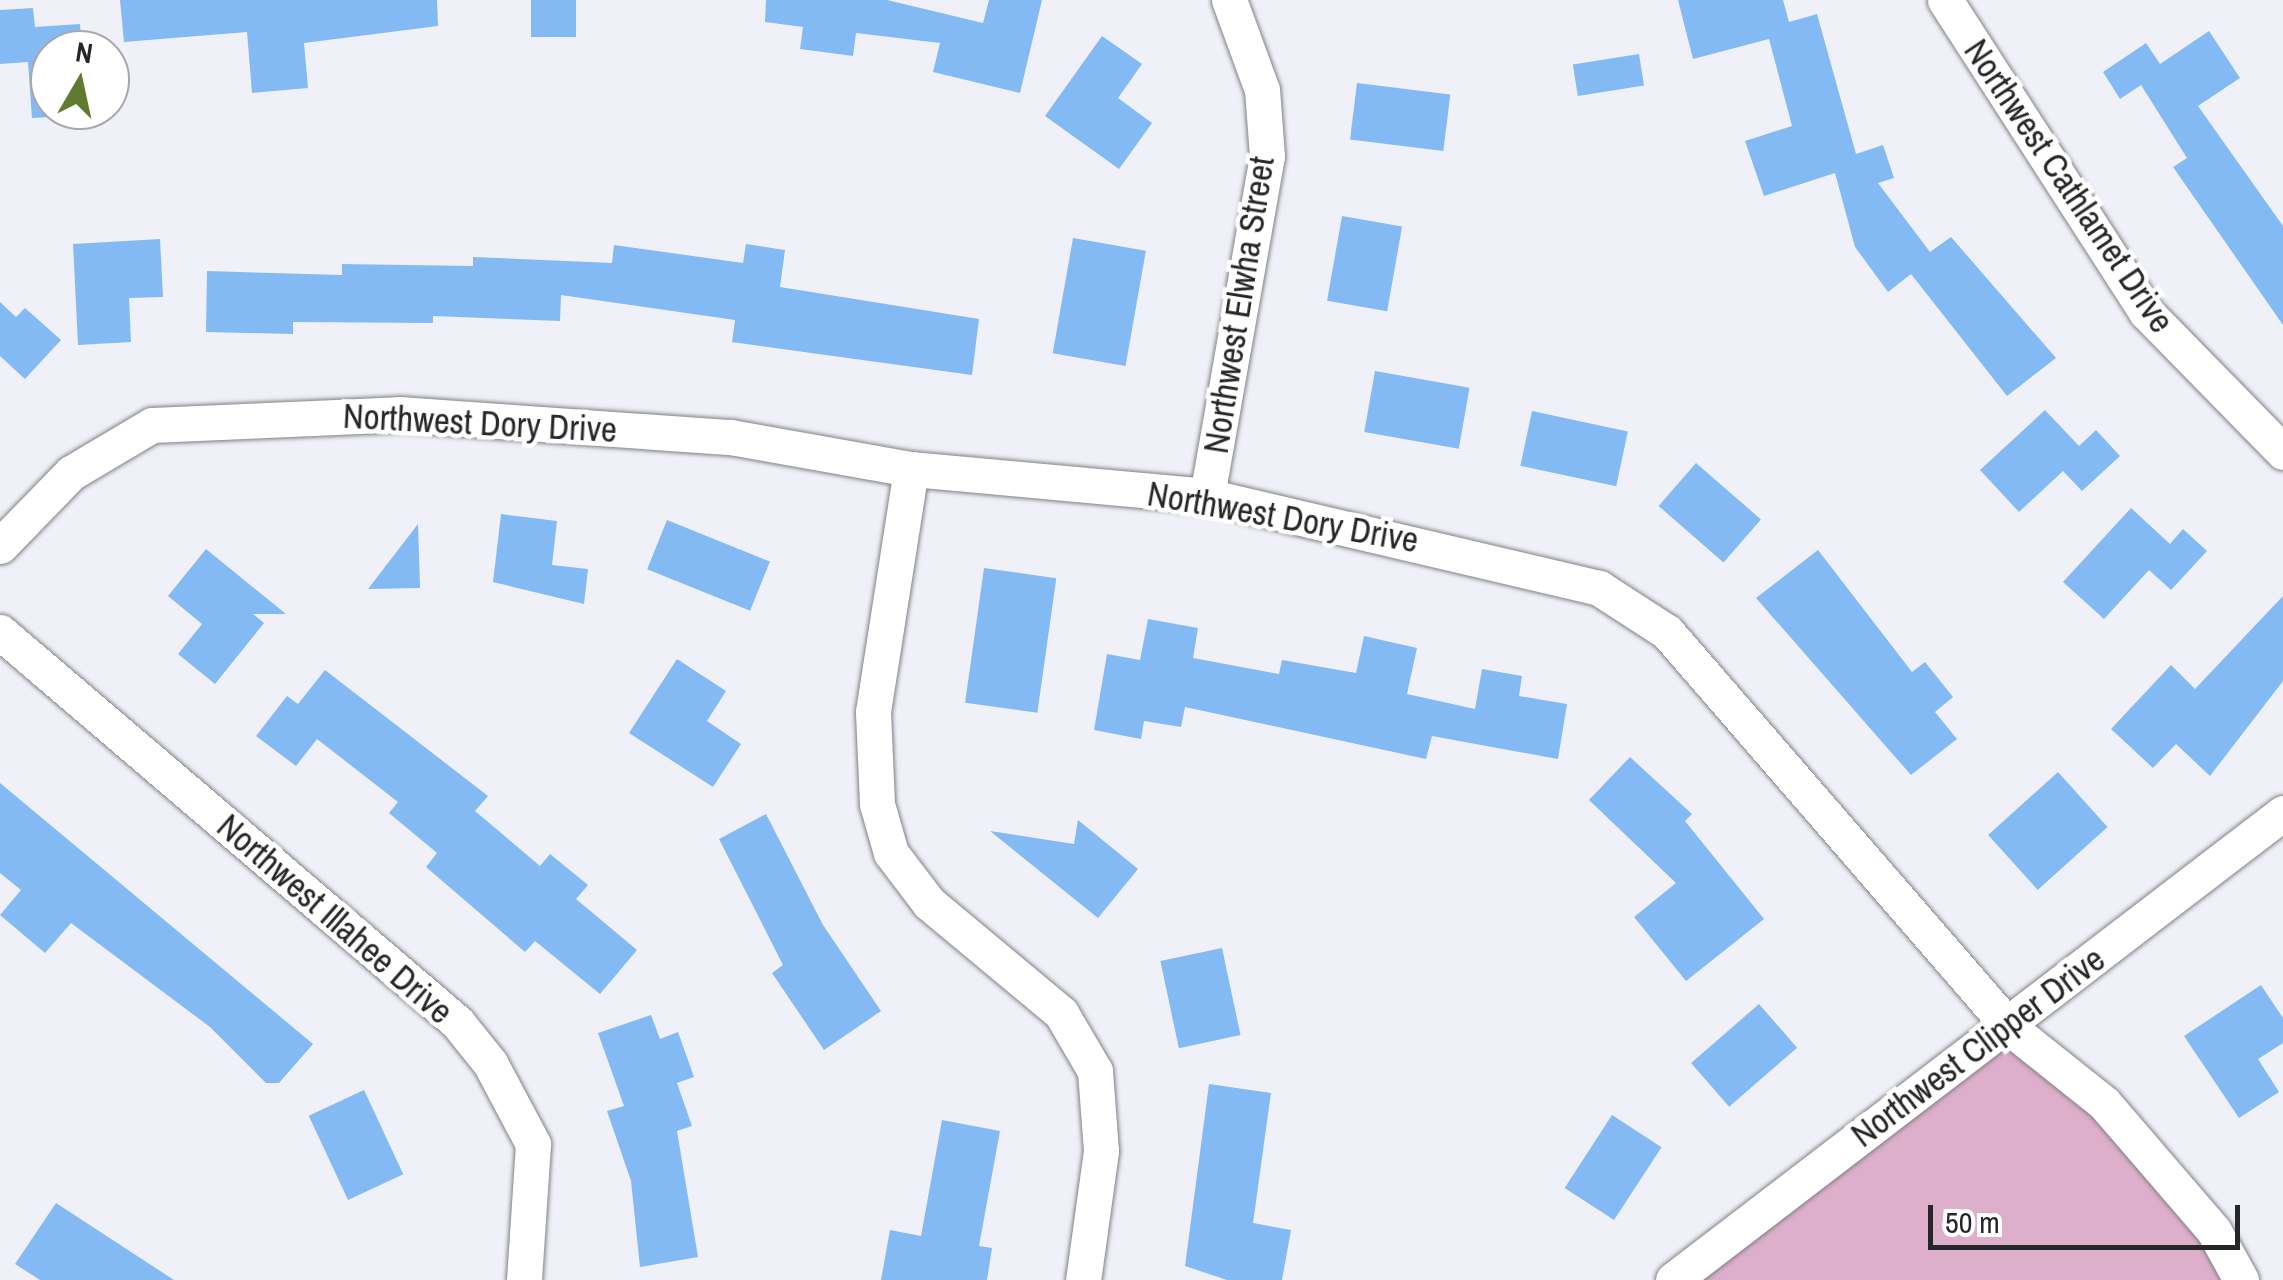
<!DOCTYPE html>
<html>
<head>
<meta charset="utf-8">
<style>
  body { margin:0 }
  #map { position:relative; width:2283px; height:1280px; overflow:hidden; background:#f0f1f8; font-family:"Archivo Narrow",sans-serif }
  div>[style] { position:absolute }
  .green>* { inset:0; background:#deafca }
  .building>* { inset:0; background:#84baf4; transform-origin:0 0 }
  .roads { filter:drop-shadow(0 0 2px #818187) drop-shadow(0 0 2px #818187) }
  .street>* { height:35px; margin:-17.5px; padding:0 17.5px; transform-origin:17.5px; border-radius:17.5px; background:#fff }
  span { translate:-50% -50%; white-space:nowrap; text-align:center; line-height:1.15; -webkit-text-stroke:9px #fff; paint-order:stroke }
  .street-label { font-size:35px; color:#252628 }
  .north { position:absolute; left:30px; top:30px; width:100px; height:100px; box-sizing:border-box; background:#fff; border:2px solid #a8a8a9; border-radius:50%; rotate:9deg; font-size:28px; font-weight:700; line-height:40px; text-align:center; color:#252628 }
  .north::after { content:''; display:block; margin:auto; width:35px; height:45px; background:#607b2f; clip-path:polygon(50% 0,100% 100%,50% 72%,0 100%) }
  .scale { position:absolute; left:1928px; top:1205px; width:312px; height:45px; box-sizing:border-box; border:5px solid #252628; border-top:0; padding-left:12px; font-size:30px; line-height:35px; white-space:nowrap; color:#252628; -webkit-text-stroke:8px #fff; paint-order:stroke }
</style>
</head>
<body>
<div id="map">
  <div class="green">
    <i style="clip-path:polygon(2010px 1028px,2104px 1103px,2241px 1280px,1673px 1280px)"></i>
  </div>
  <div class="building">
    <i style="clip-path:polygon(120px 0,437px 0,438px 26px,304px 43px,308px 88px,252px 93px,247px 32px,124px 42px)"></i>
    <i style="left:531px;top:0;width:45px;height:37px"></i>
    <i style="clip-path:polygon(766px 0,887px 0,983px 23px,989px 0,1042px 0,1020px 93px,933px 72px,940px 43px,856px 33px,853px 56px,800px 49px,803px 27px,765px 22px)"></i>
    <i style="clip-path:polygon(1678px 0,1783px 0,1789px 22px,1817px 14px,1856px 154px,1883px 145px,1894px 178px,1878px 183px,1930px 252px,1951px 237px,2056px 358px,2007px 396px,1911px 274px,1888px 292px,1855px 247px,1835px 173px,1764px 196px,1745px 141px,1792px 126px,1769px 39px,1693px 59px)"></i>
    <i style="clip-path:polygon(33px 8px,35px 27px,80px 24px,82px 50px,50px 50px,50px 110px,87px 115px,32px 118px,28px 62px,0 64px,0 10px)"></i>
    <i style="clip-path:polygon(2209px 31px,2240px 78px,2198px 106px,2283px 226px,2283px 325px,2173px 167px,2187px 158px,2141px 85px,2120px 99px,2103px 72px,2146px 43px,2160px 64px)"></i>
    <i style="clip-path:polygon(1102px 36px,1142px 64px,1118px 98px,1152px 123px,1119px 169px,1045px 116px)"></i>
    <i style="left:1639px;top:54px;width:32px;height:67px;rotate:81deg"></i>
    <i style="left:1357px;top:83px;width:94px;height:57px;rotate:7deg"></i>
    <i style="left:1342px;top:216px;width:61px;height:86px;rotate:10deg"></i>
    <i style="left:1073px;top:238px;width:74px;height:117px;rotate:10deg"></i>
    <i style="clip-path:polygon(160px 239px,163px 297px,129px 298px,131px 342px,78px 345px,73px 244px)"></i>
    <i style="clip-path:polygon(746px 244px,785px 250px,780px 287px,979px 319px,972px 375px,732px 342px,735px 320px,561px 295px,560px 321px,433px 316px,433px 323px,293px 322px,293px 334px,206px 332px,207px 271px,342px 275px,342px 264px,473px 266px,473px 257px,612px 263px,614px 245px,743px 263px)"></i>
    <i style="clip-path:polygon(0 302px,16px 317px,25px 308px,61px 340px,25px 379px,0 356px)"></i>
    <i style="left:1375px;top:371px;width:96px;height:62px;rotate:10deg"></i>
    <i style="clip-path:polygon(2045px 410px,2079px 446px,2096px 430px,2120px 456px,2082px 491px,2063px 471px,2019px 512px,1980px 470px)"></i>
    <i style="left:1532px;top:411px;width:98px;height:56px;rotate:12deg"></i>
    <i style="left:1696px;top:463px;width:86px;height:57px;rotate:41deg"></i>
    <i style="clip-path:polygon(2131px 508px,2170px 544px,2183px 529px,2207px 551px,2171px 590px,2149px 570px,2104px 619px,2063px 582px)"></i>
    <i style="clip-path:polygon(501px 514px,557px 521px,552px 565px,588px 569px,584px 604px,493px 582px)"></i>
    <i style="left:667px;top:520px;width:111px;height:53px;rotate:22deg"></i>
    <i style="clip-path:polygon(418px 524px,420px 588px,368px 589px)"></i>
    <i style="clip-path:polygon(206px 549px,286px 614px,253px 614px,264px 623px,215px 684px,178px 654px,202px 624px,168px 596px)"></i>
    <i style="clip-path:polygon(1818px 550px,1912px 672px,1925px 662px,1953px 697px,1935px 712px,1957px 739px,1911px 775px,1756px 598px)"></i>
    <i style="left:984px;top:568px;width:73px;height:136px;rotate:8deg"></i>
    <i style="clip-path:polygon(2283px 596px,2283px 681px,2210px 776px,2176px 744px,2153px 768px,2111px 729px,2171px 665px,2195px 689px)"></i>
    <i style="clip-path:polygon(1148px 619px,1198px 628px,1193px 658px,1279px 674px,1282px 660px,1356px 673px,1364px 636px,1417px 648px,1407px 694px,1475px 709px,1482px 669px,1522px 676px,1519px 696px,1567px 704px,1558px 759px,1432px 736px,1426px 759px,1185px 707px,1181px 727px,1144px 721px,1141px 739px,1094px 730px,1107px 654px,1140px 660px)"></i>
    <i style="clip-path:polygon(677px 659px,726px 691px,707px 721px,741px 744px,713px 787px,629px 733px)"></i>
    <i style="clip-path:polygon(325px 670px,488px 796px,475px 811px,540px 866px,550px 854px,588px 885px,576px 899px,637px 950px,600px 994px,535px 941px,525px 952px,426px 867px,437px 853px,389px 813px,398px 802px,317px 739px,296px 766px,256px 736px,287px 696px,298px 704px)"></i>
    <i style="clip-path:polygon(1630px 757px,1692px 814px,1685px 821px,1764px 919px,1686px 981px,1634px 917px,1676px 883px,1589px 800px)"></i>
    <i style="left:2058px;top:772px;width:74px;height:94px;rotate:48deg"></i>
    <i style="clip-path:polygon(0 783px,313px 1044px,279px 1083px,266px 1083px,210px 1027px,71px 923px,45px 953px,0 915px,21px 890px,0 873px)"></i>
    <i style="clip-path:polygon(766px 814px,823px 925px,881px 1011px,824px 1050px,772px 973px,783px 965px,719px 839px)"></i>
    <i style="clip-path:polygon(1078px 820px,1138px 869px,1098px 918px,990px 831px,1074px 844px)"></i>
    <i style="left:1222px;top:948px;width:89px;height:63px;rotate:78deg"></i>
    <i style="clip-path:polygon(2261px 985px,2283px 1018px,2283px 1043px,2258px 1059px,2279px 1092px,2239px 1118px,2184px 1036px)"></i>
    <i style="left:1759px;top:1004px;width:58px;height:90px;rotate:49deg"></i>
    <i style="clip-path:polygon(651px 1015px,660px 1039px,678px 1032px,694px 1077px,677px 1083px,692px 1126px,677px 1131px,698px 1257px,640px 1267px,631px 1181px,607px 1111px,624px 1106px,598px 1033px)"></i>
    <i style="clip-path:polygon(1209px 1084px,1271px 1093px,1253px 1223px,1291px 1230px,1282px 1280px,1227px 1280px,1185px 1266px)"></i>
    <i style="left:364px;top:1090px;width:93px;height:61px;rotate:65deg"></i>
    <i style="left:1612px;top:1115px;width:59px;height:87px;rotate:33deg"></i>
    <i style="clip-path:polygon(942px 1120px,1000px 1131px,979px 1246px,992px 1248px,987px 1280px,881px 1280px,890px 1230px,921px 1236px)"></i>
    <i style="clip-path:polygon(56px 1203px,174px 1280px,40px 1280px,15px 1264px)"></i>
  </div>
  <div class="roads">
    <div class="street">
      <i style="left:1945px;top:0;width:371px;rotate:57.2deg"></i>
      <i style="left:2146px;top:312px;width:196px;rotate:45.6deg"></i>
      <i style="left:911px;top:469px;width:246px;rotate:98.9deg"></i>
      <i style="left:873px;top:712px;width:92px;rotate:87.5deg"></i>
      <i style="left:877px;top:804px;width:51px;rotate:74.1deg"></i>
      <i style="left:891px;top:853px;width:63px;rotate:52.8deg"></i>
      <i style="left:929px;top:903px;width:172px;rotate:39.8deg"></i>
      <i style="left:1061px;top:1013px;width:67px;rotate:59.6deg"></i>
      <i style="left:1095px;top:1071px;width:80px;rotate:85.7deg"></i>
      <i style="left:1101px;top:1151px;width:130px;rotate:97.9deg"></i>
      <i style="left:1207px;top:496px;width:345px;rotate:-80deg"></i>
      <i style="left:1267px;top:156px;width:66px;rotate:-94.3deg"></i>
      <i style="left:1262px;top:90px;width:96px;rotate:-110.1deg"></i>
      <i style="left:0;top:546px;width:102px;rotate:-45.8deg"></i>
      <i style="left:71px;top:473px;width:94px;rotate:-30.7deg"></i>
      <i style="left:152px;top:425px;width:247px;rotate:-2.5deg"></i>
      <i style="left:399px;top:414px;width:333px;rotate:4deg"></i>
      <i style="left:731px;top:437px;width:183px;rotate:10.1deg"></i>
      <i style="left:911px;top:469px;width:297px;rotate:5.2deg"></i>
      <i style="left:1207px;top:496px;width:403px;rotate:13.2deg"></i>
      <i style="left:1599px;top:588px;width:81px;rotate:32.9deg"></i>
      <i style="left:1667px;top:632px;width:524px;rotate:49.1deg"></i>
      <i style="left:2010px;top:1028px;width:120px;rotate:38.6deg"></i>
      <i style="left:2104px;top:1103px;width:169px;rotate:49.3deg"></i>
      <i style="left:2214px;top:1231px;width:56px;rotate:61.1deg"></i>
      <i style="left:0;top:632px;width:601px;rotate:40.48deg"></i>
      <i style="left:457px;top:1022px;width:53px;rotate:51.2deg"></i>
      <i style="left:490px;top:1063px;width:92px;rotate:62deg"></i>
      <i style="left:533px;top:1144px;width:136px;rotate:93.8deg"></i>
      <i style="left:1673px;top:1280px;width:768px;rotate:-37.44deg"></i>
    </div>
  </div>
  <div class="street-label">
    <span style="left:2069px;top:186px;rotate:56deg">Northwest Cathlamet Drive</span>
    <span style="left:1239px;top:305px;rotate:-81deg">Northwest Elwha Street</span>
    <span style="left:480px;top:423px;rotate:3deg">Northwest Dory Drive</span>
    <span style="left:1283px;top:517px;rotate:10deg">Northwest Dory Drive</span>
    <span style="left:335px;top:919px;rotate:41deg">Northwest Illahee Drive</span>
    <span style="left:1978px;top:1047px;rotate:-37deg">Northwest Clipper Drive</span>
  </div>
  <div class="north">N</div>
  <div class="scale">50 m</div>
</div>
</body>
</html>
